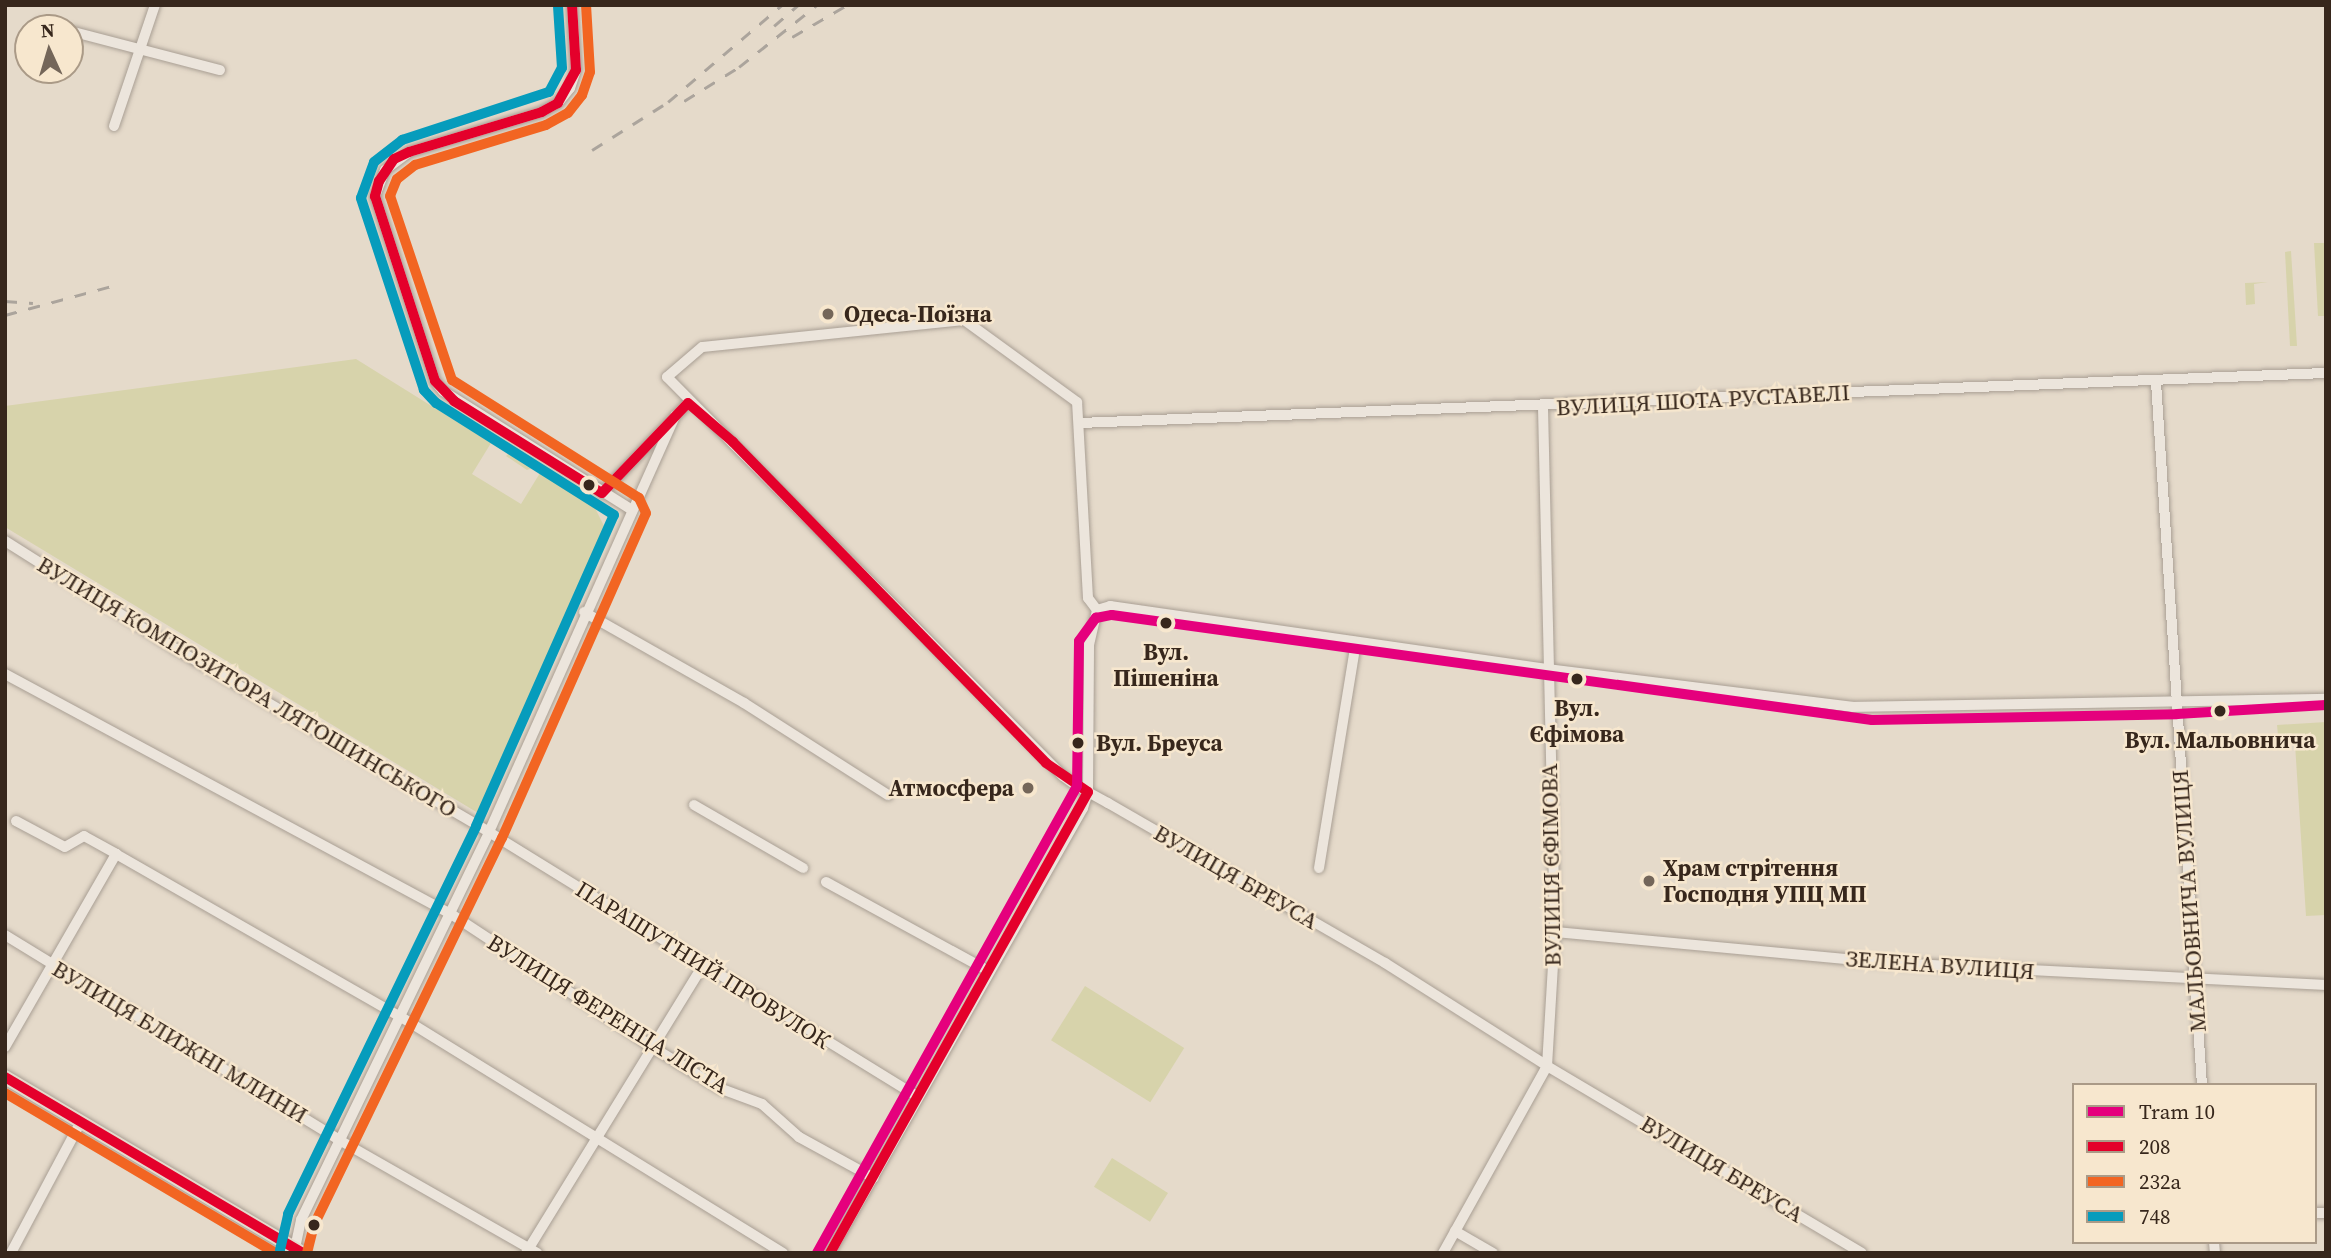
<!DOCTYPE html>
<html>
<head>
<meta charset="utf-8">
<style>
  body { margin:0 }
  #map { position:relative; width:2331px; height:1258px; overflow:hidden; background:#e5daca; font-family:"Source Serif 4",serif }
  div>[style] { position:absolute }
  .green>* { inset:0; background:#d7d3ab; transform-origin:0 0 }
  .roads { filter:drop-shadow(0 0 2px #a99f94) drop-shadow(0 0 2px #a99f94) }
  .minor>* { height:10px; margin:-5px; padding:0 5px; transform-origin:5px; border-radius:5px; background:#ece5dc }
  .major>* { height:14px; margin:-7px; padding:0 7px; transform-origin:7px; border-radius:7px; background:#e4dbcd }
  .rail>* { height:2.5px; margin-top:-1.25px; transform-origin:0; background:repeating-linear-gradient(90deg,#aba49c 0 12px,transparent 0 24px) }
  .bus-1>* { height:10px; margin:-5px; padding:0 5px; transform-origin:5px; border-radius:5px; background:#e4002b }
  .bus-2>* { height:10px; margin:-5px; padding:0 5px; transform-origin:5px; border-radius:5px; background:#f26522 }
  .bus-3>* { height:10px; margin:-5px; padding:0 5px; transform-origin:5px; border-radius:5px; background:#069cbc }
  .tram-1>* { height:10px; margin:-5px; padding:0 5px; transform-origin:5px; border-radius:5px; background:#e5007d }
  .dots>* { width:19px; height:19px; translate:-50% -50%; box-sizing:border-box; border:4px solid #f7e7ce; border-radius:50% }
  span { translate:-50% -50%; white-space:nowrap; text-align:center; line-height:1.15; -webkit-text-stroke:5px #f7e7ce; paint-order:stroke }
  .poi-label { font-size:23px; color:#37271c; font-weight:700 }
  .left { translate:0 -50%; text-align:left }
  .right { translate:-100% -50%; text-align:right }
  .street-label { font-size:23px; color:#37271c }
  .stop-label { font-size:23px; color:#37271c; font-weight:700 }
  .frame { position:absolute; inset:0; border:7px solid #37271c; pointer-events:none }
  .legend { position:absolute; left:2072px; top:1083px; width:245px; height:161px; box-sizing:border-box; background:#f7e7ce; border:2px solid #aa9a87; margin:0; padding:9px 12px; list-style:none; font-size:21px; color:#37271c }
  .legend li { display:flex; align-items:center; gap:14px; height:35px }
  .legend b { width:35px; border:2px solid #aa9a87 }
  .north { position:absolute; left:14px; top:14px; width:70px; height:70px; box-sizing:border-box; background:#f7e7ce; border:2px solid #aa9a87; border-radius:50%; rotate:356deg; font-size:19px; font-weight:700; line-height:28px; text-align:center; color:#37271c }
  .north::after { content:''; display:block; margin:auto; width:24px; height:32px; background:#746659; clip-path:polygon(50% 0,100% 100%,50% 72%,0 100%) }
</style>
</head>
<body>
<div id="map">
  <div class="green">
    <i style="clip-path:polygon(2314px 243px,2326px 243px,2326px 316px,2318px 316px)"></i>
    <i style="clip-path:polygon(2291px 251px,2297px 346px,2290px 346px,2285px 252px)"></i>
    <i style="clip-path:polygon(2268px 282px,2254px 284px,2255px 304px,2246px 305px,2245px 283px)"></i>
    <i style="clip-path:polygon(356px 359px,491px 443px,472px 474px,521px 504px,540px 473px,594px 506px,605px 528px,478px 813px,5px 527px,5px 406px)"></i>
    <i style="clip-path:polygon(512px 450px,538px 466px,527px 470px,506px 456px)"></i>
    <i style="clip-path:polygon(2326px 722px,2326px 915px,2306px 916px,2295px 744px,2279px 745px,2277px 725px)"></i>
    <i style="left:1085px;top:986px;width:117px;height:64px;rotate:32deg"></i>
    <i style="left:1112px;top:1158px;width:66px;height:34px;rotate:32deg"></i>
  </div>
  <div class="roads">
    <div class="minor">
      <i style="left:572px;top:5px;width:65px;rotate:86.5deg"></i>
      <i style="left:576px;top:70px;width:19px;rotate:108deg"></i>
      <i style="left:570px;top:88px;width:19px;rotate:129deg"></i>
      <i style="left:558px;top:103px;width:18px;rotate:151deg"></i>
      <i style="left:542px;top:112px;width:139px;rotate:163.3deg"></i>
      <i style="left:409px;top:152px;width:30px;rotate:143deg"></i>
      <i style="left:385px;top:170px;width:28px;rotate:111deg"></i>
      <i style="left:375px;top:196px;width:194px;rotate:72deg"></i>
      <i style="left:435px;top:381px;width:13px;rotate:51deg"></i>
      <i style="left:443px;top:391px;width:223px;rotate:32.2deg"></i>
      <i style="left:40px;top:24px;width:16px;rotate:14deg"></i>
      <i style="left:70px;top:31px;width:155px;rotate:14.6deg"></i>
      <i style="left:114px;top:126px;width:128px;rotate:-71.3deg"></i>
      <i style="left:2156px;top:382px;width:705px;rotate:86.26deg"></i>
      <i style="left:1080px;top:423px;width:1247px;rotate:-2.3deg"></i>
      <i style="left:602px;top:493px;width:124px;rotate:-46.3deg"></i>
      <i style="left:5px;top:541px;width:202px;rotate:32.3deg"></i>
      <i style="left:176px;top:649px;width:363px;rotate:30.3deg"></i>
      <i style="left:489px;top:832px;width:504px;rotate:31.7deg"></i>
      <i style="left:1097px;top:610px;width:14px;rotate:-17deg"></i>
      <i style="left:1110px;top:606px;width:443px;rotate:8.2deg"></i>
      <i style="left:1548px;top:669px;width:307px;rotate:7.1deg"></i>
      <i style="left:1853px;top:707px;width:473px;rotate:-1deg"></i>
      <i style="left:584px;top:612px;width:184px;rotate:29.6deg"></i>
      <i style="left:744px;top:703px;width:171px;rotate:32.6deg"></i>
      <i style="left:5px;top:674px;width:506px;rotate:28.29deg"></i>
      <i style="left:451px;top:914px;width:243px;rotate:33.4deg"></i>
      <i style="left:654px;top:1048px;width:76px;rotate:31.6deg"></i>
      <i style="left:719px;top:1088px;width:46px;rotate:20.4deg"></i>
      <i style="left:762px;top:1104px;width:50px;rotate:41.7deg"></i>
      <i style="left:799px;top:1137px;width:85px;rotate:28.7deg"></i>
      <i style="left:694px;top:805px;width:126px;rotate:30deg"></i>
      <i style="left:16px;top:821px;width:55px;rotate:28deg"></i>
      <i style="left:65px;top:847px;width:22px;rotate:-30deg"></i>
      <i style="left:84px;top:836px;width:37px;rotate:29deg"></i>
      <i style="left:116px;top:854px;width:328px;rotate:29.8deg"></i>
      <i style="left:401px;top:1017px;width:449px;rotate:31.7deg"></i>
      <i style="left:1319px;top:868px;width:229px;rotate:-80.7deg"></i>
      <i style="left:826px;top:882px;width:183px;rotate:28.7deg"></i>
      <i style="left:1555px;top:932px;width:338px;rotate:5.3deg"></i>
      <i style="left:1892px;top:963px;width:435px;rotate:2.9deg"></i>
      <i style="left:5px;top:935px;width:394px;rotate:31.5deg"></i>
      <i style="left:341px;top:1141px;width:226px;rotate:29.7deg"></i>
      <i style="left:5px;top:1047px;width:223px;rotate:-60.1deg"></i>
      <i style="left:2315px;top:1213px;width:11px"></i>
      <i style="left:1455px;top:1231px;width:44px;rotate:30.1deg"></i>
      <i style="left:2214px;top:1242px;width:11px;rotate:85deg"></i>
      <i style="left:11px;top:1253px;width:147px;rotate:-62deg"></i>
      <i style="left:294px;top:1253px;width:34px;rotate:-78deg"></i>
      <i style="left:301px;top:1220px;width:431px;rotate:-64.1deg"></i>
      <i style="left:489px;top:832px;width:456px;rotate:-65.9deg"></i>
      <i style="left:526px;top:1253px;width:336px;rotate:-58.4deg"></i>
      <i style="left:830px;top:1253px;width:512px;rotate:-60.38deg"></i>
      <i style="left:1083px;top:808px;width:17px;rotate:-73deg"></i>
      <i style="left:1088px;top:792px;width:147px;rotate:-89.6deg"></i>
      <i style="left:1089px;top:645px;width:36px;rotate:-77deg"></i>
      <i style="left:1097px;top:610px;width:15px;rotate:-127deg"></i>
      <i style="left:1088px;top:598px;width:196px;rotate:-93.2deg"></i>
      <i style="left:1077px;top:402px;width:140px;rotate:-144deg"></i>
      <i style="left:964px;top:320px;width:263px;rotate:174.1deg"></i>
      <i style="left:702px;top:347px;width:46px;rotate:139.4deg"></i>
      <i style="left:667px;top:377px;width:562px;rotate:45.22deg"></i>
      <i style="left:1063px;top:776px;width:17px;rotate:36deg"></i>
      <i style="left:1077px;top:786px;width:13px;rotate:29deg"></i>
      <i style="left:1088px;top:792px;width:23px;rotate:29deg"></i>
      <i style="left:1108px;top:803px;width:320px;rotate:30deg"></i>
      <i style="left:1385px;top:963px;width:192px;rotate:32.4deg"></i>
      <i style="left:1547px;top:1066px;width:366px;rotate:30.7deg"></i>
      <i style="left:1443px;top:1253px;width:214px;rotate:-60.9deg"></i>
      <i style="left:1547px;top:1066px;width:134px;rotate:-86.6deg"></i>
      <i style="left:1555px;top:932px;width:524px;rotate:-91.31deg"></i>
    </div>
    <div class="major">
      <i style="left:5px;top:1077px;width:346px;rotate:30.6deg"></i>
    </div>
  </div>
  <div class="rail">
    <i style="left:774px;top:26px;width:32px;rotate:-41deg"></i>
    <i style="left:792px;top:37px;width:64px;rotate:-30.2deg"></i>
    <i style="left:684px;top:101px;width:65px;rotate:-31.7deg"></i>
    <i style="left:739px;top:67px;width:100px;rotate:-38.5deg"></i>
    <i style="left:592px;top:150px;width:90px;rotate:-32.3deg"></i>
    <i style="left:668px;top:102px;width:150px;rotate:-40.4deg"></i>
    <i style="left:5px;top:301px;width:28px;rotate:4deg"></i>
    <i style="left:5px;top:315px;width:111px;rotate:-15.2deg"></i>
  </div>
  <div class="bus-1">
    <i style="left:572px;top:5px;width:65px;rotate:86.5deg"></i>
    <i style="left:576px;top:70px;width:38px;rotate:119deg"></i>
    <i style="left:558px;top:103px;width:18px;rotate:151deg"></i>
    <i style="left:542px;top:112px;width:139px;rotate:163.3deg"></i>
    <i style="left:409px;top:152px;width:17px;rotate:155deg"></i>
    <i style="left:394px;top:159px;width:27px;rotate:124deg"></i>
    <i style="left:379px;top:181px;width:16px;rotate:105deg"></i>
    <i style="left:375px;top:196px;width:194px;rotate:72deg"></i>
    <i style="left:435px;top:381px;width:28px;rotate:46deg"></i>
    <i style="left:454px;top:401px;width:174px;rotate:31.9deg"></i>
    <i style="left:602px;top:493px;width:124px;rotate:-46.3deg"></i>
    <i style="left:688px;top:403px;width:60px;rotate:40.9deg"></i>
    <i style="left:733px;top:442px;width:448px;rotate:45.7deg"></i>
    <i style="left:1046px;top:763px;width:51px;rotate:34.6deg"></i>
    <i style="left:1088px;top:792px;width:528px;rotate:119.23deg"></i>
    <i style="left:5px;top:1077px;width:346px;rotate:30.6deg"></i>
  </div>
  <div class="bus-2">
    <i style="left:5px;top:1093px;width:315px;rotate:30.6deg"></i>
    <i style="left:307px;top:1253px;width:29px;rotate:-76deg"></i>
    <i style="left:314px;top:1225px;width:430px;rotate:-64.1deg"></i>
    <i style="left:502px;top:838px;width:355px;rotate:-66.1deg"></i>
    <i style="left:646px;top:513px;width:17px;rotate:-115deg"></i>
    <i style="left:639px;top:498px;width:221px;rotate:-147.7deg"></i>
    <i style="left:452px;top:380px;width:194px;rotate:-108.6deg"></i>
    <i style="left:390px;top:196px;width:18px;rotate:-68deg"></i>
    <i style="left:397px;top:179px;width:23px;rotate:-38deg"></i>
    <i style="left:415px;top:165px;width:137px;rotate:-17deg"></i>
    <i style="left:546px;top:125px;width:25px;rotate:-29deg"></i>
    <i style="left:568px;top:113px;width:23px;rotate:-52deg"></i>
    <i style="left:582px;top:95px;width:24px;rotate:-71deg"></i>
    <i style="left:590px;top:72px;width:67px;rotate:-93.4deg"></i>
  </div>
  <div class="bus-3">
    <i style="left:280px;top:1250px;width:37px;rotate:-77deg"></i>
    <i style="left:288px;top:1214px;width:431px;rotate:-64.1deg"></i>
    <i style="left:476px;top:826px;width:340px;rotate:-66.1deg"></i>
    <i style="left:614px;top:515px;width:210px;rotate:-147.8deg"></i>
    <i style="left:436px;top:403px;width:18px;rotate:-133deg"></i>
    <i style="left:424px;top:390px;width:202px;rotate:-108.2deg"></i>
    <i style="left:361px;top:198px;width:38px;rotate:-70deg"></i>
    <i style="left:374px;top:162px;width:36px;rotate:-38deg"></i>
    <i style="left:402px;top:140px;width:155px;rotate:-18.1deg"></i>
    <i style="left:549px;top:92px;width:27px;rotate:-62deg"></i>
    <i style="left:562px;top:68px;width:62px;rotate:-93.7deg"></i>
  </div>
  <div class="tram-1">
    <i style="left:817px;top:1253px;width:534px;rotate:-60.89deg"></i>
    <i style="left:1077px;top:786px;width:145px;rotate:-89.2deg"></i>
    <i style="left:1079px;top:641px;width:29px;rotate:-54deg"></i>
    <i style="left:1096px;top:618px;width:16px;rotate:-11deg"></i>
    <i style="left:1112px;top:615px;width:767px;rotate:7.87deg"></i>
    <i style="left:1872px;top:720px;width:305px;rotate:-1.1deg"></i>
    <i style="left:2177px;top:714px;width:149px;rotate:-3.5deg"></i>
  </div>
  <div class="dots">
    <i style="left:828px;top:314px;background:#746659"></i>
    <i style="left:589px;top:485px;background:#37271c"></i>
    <i style="left:1166px;top:623px;background:#37271c"></i>
    <i style="left:1577px;top:679px;background:#37271c"></i>
    <i style="left:2220px;top:711px;background:#37271c"></i>
    <i style="left:1078px;top:743px;background:#37271c"></i>
    <i style="left:1028px;top:788px;background:#746659"></i>
    <i style="left:1649px;top:881px;background:#746659"></i>
    <i style="left:314px;top:1225px;background:#37271c"></i>
  </div>
  <div class="poi-label">
    <span class="left" style="left:844px;top:314px">Одеса-Поїзна</span>
    <span class="right" style="left:1014px;top:788px">Атмосфера</span>
    <span class="left" style="left:1663px;top:881px">Храм стрітення<br>Господня УПЦ МП</span>
  </div>
  <div class="street-label">
    <span style="left:1703px;top:400px;rotate:-3deg">ВУЛИЦЯ ШОТА РУСТАВЕЛІ</span>
    <span style="left:247px;top:687px;rotate:31deg">ВУЛИЦЯ КОМПОЗИТОРА ЛЯТОШИНСЬКОГО</span>
    <span style="left:1551px;top:865px;rotate:-91deg">ВУЛИЦЯ ЄФІМОВА</span>
    <span style="left:1236px;top:877px;rotate:30deg">ВУЛИЦЯ БРЕУСА</span>
    <span style="left:2189px;top:901px;rotate:-94deg">МАЛЬОВНИЧА ВУЛИЦЯ</span>
    <span style="left:703px;top:965px;rotate:32deg">ПАРАШУТНИЙ ПРОВУЛОК</span>
    <span style="left:1940px;top:965px;rotate:4deg">ЗЕЛЕНА ВУЛИЦЯ</span>
    <span style="left:608px;top:1014px;rotate:32deg">ВУЛИЦЯ ФЕРЕНЦА ЛІСТА</span>
    <span style="left:180px;top:1042px;rotate:31deg">ВУЛИЦЯ БЛИЖНІ МЛИНИ</span>
    <span style="left:1722px;top:1169px;rotate:31deg">ВУЛИЦЯ БРЕУСА</span>
  </div>
  <div class="stop-label">
    <span style="left:1166px;top:665px">Вул.<br>Пішеніна</span>
    <span style="left:1577px;top:721px">Вул.<br>Єфімова</span>
    <span style="left:2220px;top:740px">Вул. Мальовнича</span>
    <span class="left" style="left:1096px;top:743px">Вул. Бреуса</span>
  </div>
  <div class="frame"></div>
  <ul class="legend">
  <li><b style="height:9px;background:#e5007d"></b>Tram 10</li>
  <li><b style="height:9px;background:#e4002b"></b>208</li>
  <li><b style="height:9px;background:#f26522"></b>232а</li>
  <li><b style="height:9px;background:#069cbc"></b>748</li>
  </ul>
  <div class="north">N</div>
</div>
</body>
</html>
